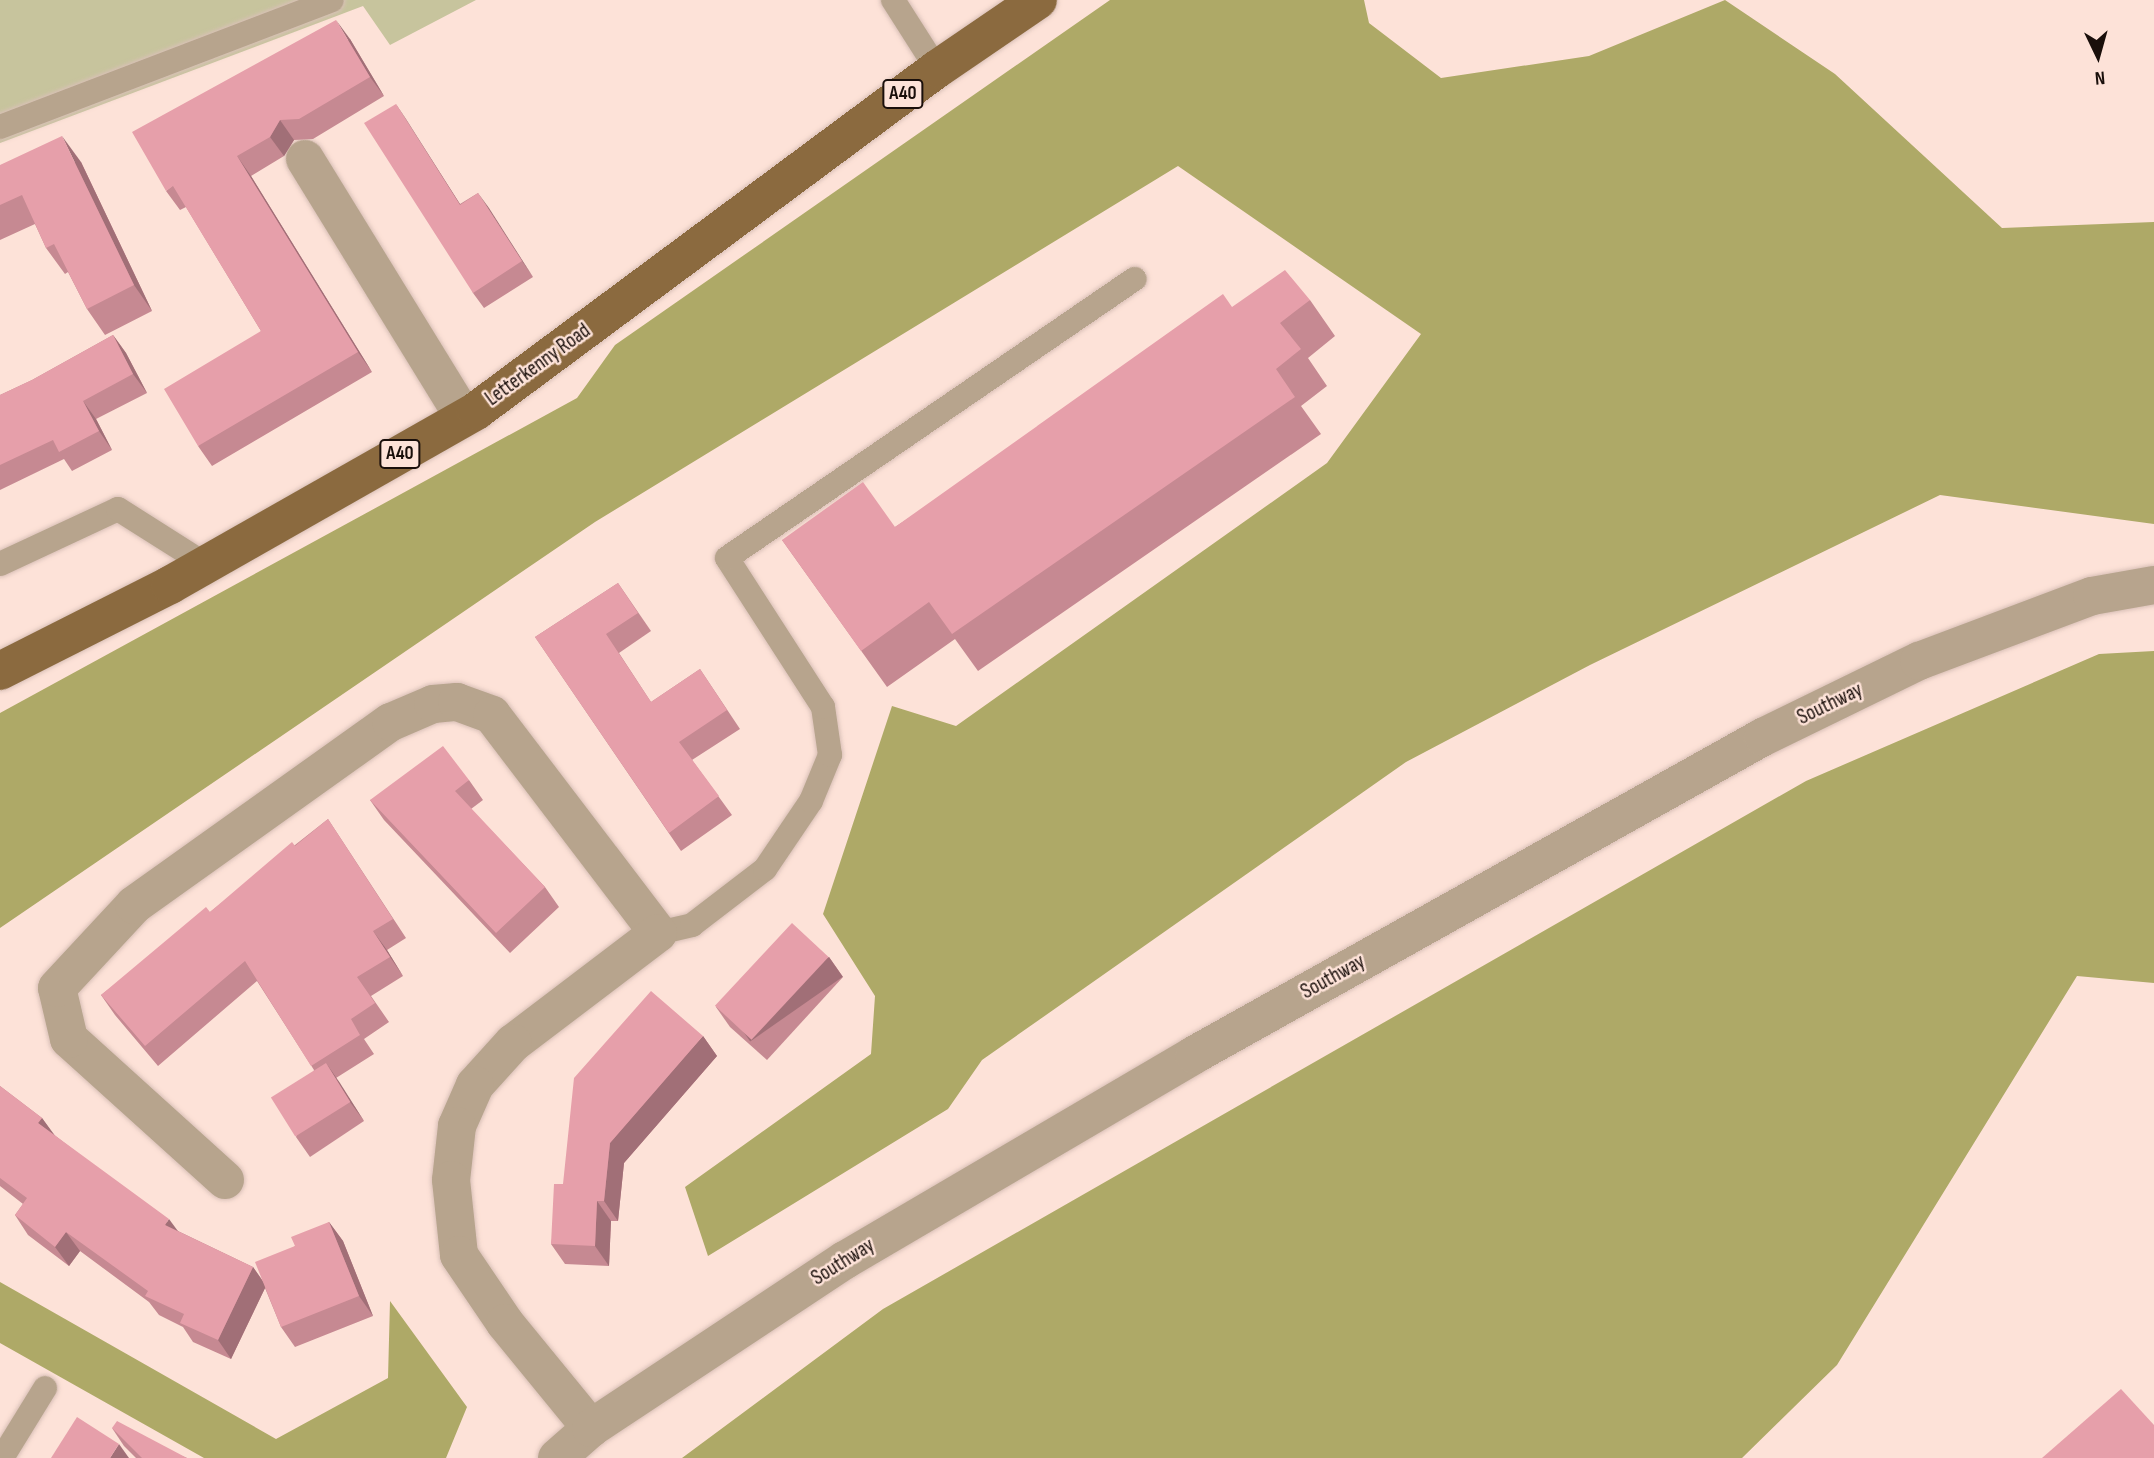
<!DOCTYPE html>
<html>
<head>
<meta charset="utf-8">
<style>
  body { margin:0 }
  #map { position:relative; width:2154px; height:1458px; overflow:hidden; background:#fde2d8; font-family:"Sofia Sans Condensed",sans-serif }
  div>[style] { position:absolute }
  .green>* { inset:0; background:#c7c49d }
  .forest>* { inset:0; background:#aea967 }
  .roads { filter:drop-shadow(0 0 2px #d9c0b7) drop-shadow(0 0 2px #d9c0b7) }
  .service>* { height:24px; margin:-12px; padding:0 12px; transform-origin:12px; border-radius:12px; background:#b7a48d }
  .minor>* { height:38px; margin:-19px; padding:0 19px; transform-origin:19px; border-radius:19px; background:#b7a48d }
  .tertiary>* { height:38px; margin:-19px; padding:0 19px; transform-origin:19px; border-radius:19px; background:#b7a48d }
  .primary>* { height:38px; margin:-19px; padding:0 19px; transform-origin:19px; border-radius:19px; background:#8b6a3f }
  .wall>* { inset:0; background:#c68992 }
  .shaded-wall>* { inset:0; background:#a16f77; transform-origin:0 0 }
  .building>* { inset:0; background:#e69faa; transform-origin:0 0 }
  span { translate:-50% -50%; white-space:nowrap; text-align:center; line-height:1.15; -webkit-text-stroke:5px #fde2d8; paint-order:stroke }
  .shield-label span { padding:2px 5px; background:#fde2d8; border:2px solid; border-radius:5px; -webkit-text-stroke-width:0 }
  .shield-label { font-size:19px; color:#1a0f0b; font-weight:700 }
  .street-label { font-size:21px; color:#1a0f0b }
  .north { position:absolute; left:2063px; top:21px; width:70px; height:70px; -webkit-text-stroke:5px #fde2d8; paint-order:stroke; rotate:175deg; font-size:19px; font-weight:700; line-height:28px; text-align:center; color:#1a0f0b }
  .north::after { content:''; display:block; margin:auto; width:24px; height:32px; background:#1a0f0b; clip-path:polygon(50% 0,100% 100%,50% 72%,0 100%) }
</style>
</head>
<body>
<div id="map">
  <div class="green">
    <i style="clip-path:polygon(0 0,476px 0,390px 45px,363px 6px,0 143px)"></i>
  </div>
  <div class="forest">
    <i style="clip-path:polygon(1110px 0,1364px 0,1369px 23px,1441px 78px,1589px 56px,1725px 0,1835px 74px,2002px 228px,2154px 222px,2154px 524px,1940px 495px,1590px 665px,1406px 762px,982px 1060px,948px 1109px,708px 1256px,685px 1187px,871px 1054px,875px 996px,823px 914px,892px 706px,956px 726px,1327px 463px,1421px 334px,1178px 166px,595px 522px,0 928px,0 713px,577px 398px,615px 345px)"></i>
    <i style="clip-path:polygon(2154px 651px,2154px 983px,2077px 976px,1837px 1365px,1742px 1458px,682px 1458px,883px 1309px,1806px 781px,2099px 654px)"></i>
    <i style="clip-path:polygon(0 1282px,276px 1439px,388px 1378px,390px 1301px,467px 1407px,446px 1458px,204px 1458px,0 1343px)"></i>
  </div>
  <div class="roads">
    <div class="service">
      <i style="left:893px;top:0;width:82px;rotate:57.5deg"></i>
      <i style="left:0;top:127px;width:355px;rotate:-20.9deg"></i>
      <i style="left:0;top:564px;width:130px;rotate:-25deg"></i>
      <i style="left:118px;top:509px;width:103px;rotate:32.3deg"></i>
      <i style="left:658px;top:933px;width:35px;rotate:-13deg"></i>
      <i style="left:692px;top:925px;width:92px;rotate:-37.5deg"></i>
      <i style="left:765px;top:869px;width:82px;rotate:-55.9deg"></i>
      <i style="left:811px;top:801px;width:50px;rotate:-67.6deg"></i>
      <i style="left:830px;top:755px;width:49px;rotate:-98.3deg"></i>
      <i style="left:823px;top:707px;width:177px;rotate:-122.8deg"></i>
      <i style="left:727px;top:558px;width:494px;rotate:-34.4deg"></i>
      <i style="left:2px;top:1458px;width:82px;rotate:-58.4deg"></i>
    </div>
    <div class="minor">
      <i style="left:305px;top:159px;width:303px;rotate:58.4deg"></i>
      <i style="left:225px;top:1180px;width:210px;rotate:-137.9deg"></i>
      <i style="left:69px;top:1039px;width:52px;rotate:-103.2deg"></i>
      <i style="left:57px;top:988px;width:113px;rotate:-47.1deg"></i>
      <i style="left:134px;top:905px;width:315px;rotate:-35.5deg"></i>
      <i style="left:391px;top:722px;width:46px;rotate:-23.2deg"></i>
      <i style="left:433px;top:704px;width:24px;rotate:-5deg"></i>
      <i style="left:457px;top:702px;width:37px;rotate:20deg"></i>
      <i style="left:492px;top:715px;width:274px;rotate:52.7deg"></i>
      <i style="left:658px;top:933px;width:182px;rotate:142.8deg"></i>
      <i style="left:513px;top:1043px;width:57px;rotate:132.1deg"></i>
      <i style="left:475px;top:1085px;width:45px;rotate:113.7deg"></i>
      <i style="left:457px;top:1126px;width:54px;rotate:96.3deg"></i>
      <i style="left:451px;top:1180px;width:75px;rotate:83.9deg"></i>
      <i style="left:459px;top:1255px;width:82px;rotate:55.9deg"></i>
      <i style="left:505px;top:1323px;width:136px;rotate:50.7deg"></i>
    </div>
    <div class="tertiary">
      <i style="left:557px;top:1458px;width:45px;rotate:-41.4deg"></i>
      <i style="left:591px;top:1428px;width:305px;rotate:-33.5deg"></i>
      <i style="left:845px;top:1260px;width:405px;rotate:-30.4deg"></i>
      <i style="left:1194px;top:1055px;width:652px;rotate:-29.2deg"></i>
      <i style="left:1763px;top:737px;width:174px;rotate:-26deg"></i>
      <i style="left:1919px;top:661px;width:185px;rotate:-20.6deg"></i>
      <i style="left:2092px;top:596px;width:63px;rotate:-10.1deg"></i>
    </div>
    <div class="primary">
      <i style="left:0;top:671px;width:191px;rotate:-26.8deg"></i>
      <i style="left:170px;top:585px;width:352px;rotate:-29.6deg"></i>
      <i style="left:476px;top:411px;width:574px;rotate:-36.57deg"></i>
      <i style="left:937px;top:69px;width:122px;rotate:-34.3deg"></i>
    </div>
  </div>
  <div class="wall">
    <i style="clip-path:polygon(350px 39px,384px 96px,313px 139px,294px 140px,284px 156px,251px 176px,372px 372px,212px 466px,198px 446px,261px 331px,186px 207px,180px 210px,166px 191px)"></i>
    <i style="clip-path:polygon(396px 104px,460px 204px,478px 193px,533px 277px,484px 308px,473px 293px)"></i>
    <i style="clip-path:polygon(81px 162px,152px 311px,105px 335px,87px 309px,68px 272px,65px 274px,46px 248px,35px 224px,0 240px,0 165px)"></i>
    <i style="clip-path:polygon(1310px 300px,1335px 336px,1308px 358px,1327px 386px,1301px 406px,1321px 434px,978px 671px,955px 639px,887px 687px,782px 540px,895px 527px,1232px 307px)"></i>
    <i style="clip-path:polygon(113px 335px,126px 353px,147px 393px,96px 419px,112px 450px,72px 471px,64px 459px,0 490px,0 395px,32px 380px)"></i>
    <i style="clip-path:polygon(618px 583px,651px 631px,619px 653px,651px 702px,700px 669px,740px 729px,692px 760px,732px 815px,681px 851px,535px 637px)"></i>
    <i style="clip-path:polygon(469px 780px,483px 800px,471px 809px,545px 887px,559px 907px,510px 953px,384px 820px,370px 800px)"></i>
    <i style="clip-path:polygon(328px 819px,406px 938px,387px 950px,403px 976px,371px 996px,389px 1022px,364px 1039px,374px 1054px,336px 1078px,364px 1121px,310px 1157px,296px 1137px,314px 1070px,257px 981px,158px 1066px,115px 1015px,101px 995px,210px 912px)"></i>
    <i style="clip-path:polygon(829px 957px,843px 977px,767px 1060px,730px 1027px,716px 1007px)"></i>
    <i style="clip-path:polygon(703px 1036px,717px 1056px,624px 1163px,618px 1221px,611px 1221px,609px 1266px,565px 1264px,551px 1244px,563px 1184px)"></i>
    <i style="clip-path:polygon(0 1086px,42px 1118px,53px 1134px,178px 1231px,253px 1267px,263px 1281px,295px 1246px,329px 1222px,343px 1241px,373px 1316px,295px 1347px,281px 1327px,265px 1288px,231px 1359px,193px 1342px,183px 1327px,159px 1315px,149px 1302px,80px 1251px,69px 1266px,28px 1235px,15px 1215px,23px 1204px,0 1186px)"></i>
    <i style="clip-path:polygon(112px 1428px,187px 1458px,136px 1458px,124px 1446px)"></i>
  </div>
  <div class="shaded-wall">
    <i style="clip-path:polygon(336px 20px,350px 39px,384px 96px,370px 77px)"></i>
    <i style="clip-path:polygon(396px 104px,406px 119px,470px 220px,460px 205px)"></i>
    <i style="clip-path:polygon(280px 120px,294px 140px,284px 156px,270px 137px)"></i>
    <i style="clip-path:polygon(62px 136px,81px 162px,152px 311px,134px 285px)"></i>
    <i style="clip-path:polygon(237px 156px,251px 176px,372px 372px,358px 352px)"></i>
    <i style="clip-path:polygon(478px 193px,489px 208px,533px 277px,522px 261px)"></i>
    <i style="clip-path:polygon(113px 335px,126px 353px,147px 393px,133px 374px)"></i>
    <i style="clip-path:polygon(83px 401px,96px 419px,112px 450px,99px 431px)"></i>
    <i style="clip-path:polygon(373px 931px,387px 950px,403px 976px,390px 957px)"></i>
    <i style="left:829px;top:957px;width:24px;height:113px;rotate:55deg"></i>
    <i style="clip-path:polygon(703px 1036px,717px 1056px,624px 1163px,618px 1221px,604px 1201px,610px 1143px)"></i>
    <i style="clip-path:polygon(326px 1063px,340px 1083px,364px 1121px,350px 1102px)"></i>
    <i style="clip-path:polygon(42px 1118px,56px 1137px,38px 1123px)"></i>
    <i style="clip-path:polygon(597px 1201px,611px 1221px,609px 1266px,595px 1246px)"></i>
    <i style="clip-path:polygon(169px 1219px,183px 1238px,165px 1225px)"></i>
    <i style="clip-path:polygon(329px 1222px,343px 1241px,373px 1316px,359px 1296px)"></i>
    <i style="clip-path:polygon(66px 1232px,80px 1251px,69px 1266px,55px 1247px)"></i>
    <i style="clip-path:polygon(253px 1267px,266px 1286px,231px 1359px,218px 1340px)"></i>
    <i style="clip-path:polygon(119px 1444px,129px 1458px,110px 1458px)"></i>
  </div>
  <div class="building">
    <i style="clip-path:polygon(336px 20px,370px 77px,299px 119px,280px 120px,270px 137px,237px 156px,358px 352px,198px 446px,164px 389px,261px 331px,173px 186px,166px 191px,132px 132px)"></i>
    <i style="clip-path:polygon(396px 104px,460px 205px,478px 193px,522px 261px,473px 293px,364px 123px)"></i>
    <i style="clip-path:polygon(62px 136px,134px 285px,87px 309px,54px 244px,46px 248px,22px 195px,0 205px,0 165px)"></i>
    <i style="clip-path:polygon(1285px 270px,1310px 300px,1280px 323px,1301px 349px,1276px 369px,1295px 397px,952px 634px,929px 602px,861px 651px,782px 540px,863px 482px,895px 527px,1223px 294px,1232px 307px)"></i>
    <i style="clip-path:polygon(113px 335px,133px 374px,83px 401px,99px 431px,59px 452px,53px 440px,0 465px,0 395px,32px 380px)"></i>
    <i style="clip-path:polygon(618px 583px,638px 613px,606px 634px,651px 702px,700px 669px,727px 710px,679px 742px,719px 796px,669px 833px,535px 637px)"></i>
    <i style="clip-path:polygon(443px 746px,469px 780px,455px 791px,545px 887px,496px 933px,370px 800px)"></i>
    <i style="clip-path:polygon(328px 819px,393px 919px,373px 931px,390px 957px,357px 977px,375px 1003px,351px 1019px,360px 1035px,311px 1066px,245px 961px,145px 1046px,101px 995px,206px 907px,210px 912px,292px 842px,295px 846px)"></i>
    <i style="left:792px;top:923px;width:50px;height:113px;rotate:43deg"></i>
    <i style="clip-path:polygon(651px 991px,703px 1036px,610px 1143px,604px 1201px,597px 1201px,595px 1246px,551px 1244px,554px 1184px,563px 1184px,574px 1078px)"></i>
    <i style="left:326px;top:1063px;width:46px;height:65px;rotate:58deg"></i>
    <i style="clip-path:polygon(0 1086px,42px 1118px,38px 1123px,169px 1219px,165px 1225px,253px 1267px,218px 1340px,180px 1323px,184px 1314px,145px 1296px,148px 1291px,66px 1232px,55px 1247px,15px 1215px,27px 1198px,0 1178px)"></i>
    <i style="clip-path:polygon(329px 1222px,359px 1296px,281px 1327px,255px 1262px,295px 1246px,291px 1237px)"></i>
    <i style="clip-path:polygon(2121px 1389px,2154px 1425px,2154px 1458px,2042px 1458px)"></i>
    <i style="clip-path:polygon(77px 1417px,119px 1444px,110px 1458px,51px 1458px)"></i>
    <i style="clip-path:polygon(117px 1421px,187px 1458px,142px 1458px,112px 1428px)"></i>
  </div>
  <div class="shield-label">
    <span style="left:903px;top:94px">A40</span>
    <span style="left:400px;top:454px">A40</span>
  </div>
  <div class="street-label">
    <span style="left:538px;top:365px;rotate:-36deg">Letterkenny Road</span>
    <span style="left:1830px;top:704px;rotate:-26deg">Southway</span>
    <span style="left:1333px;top:977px;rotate:-29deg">Southway</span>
    <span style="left:843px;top:1262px;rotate:-32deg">Southway</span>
  </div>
  <div class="north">N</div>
</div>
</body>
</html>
